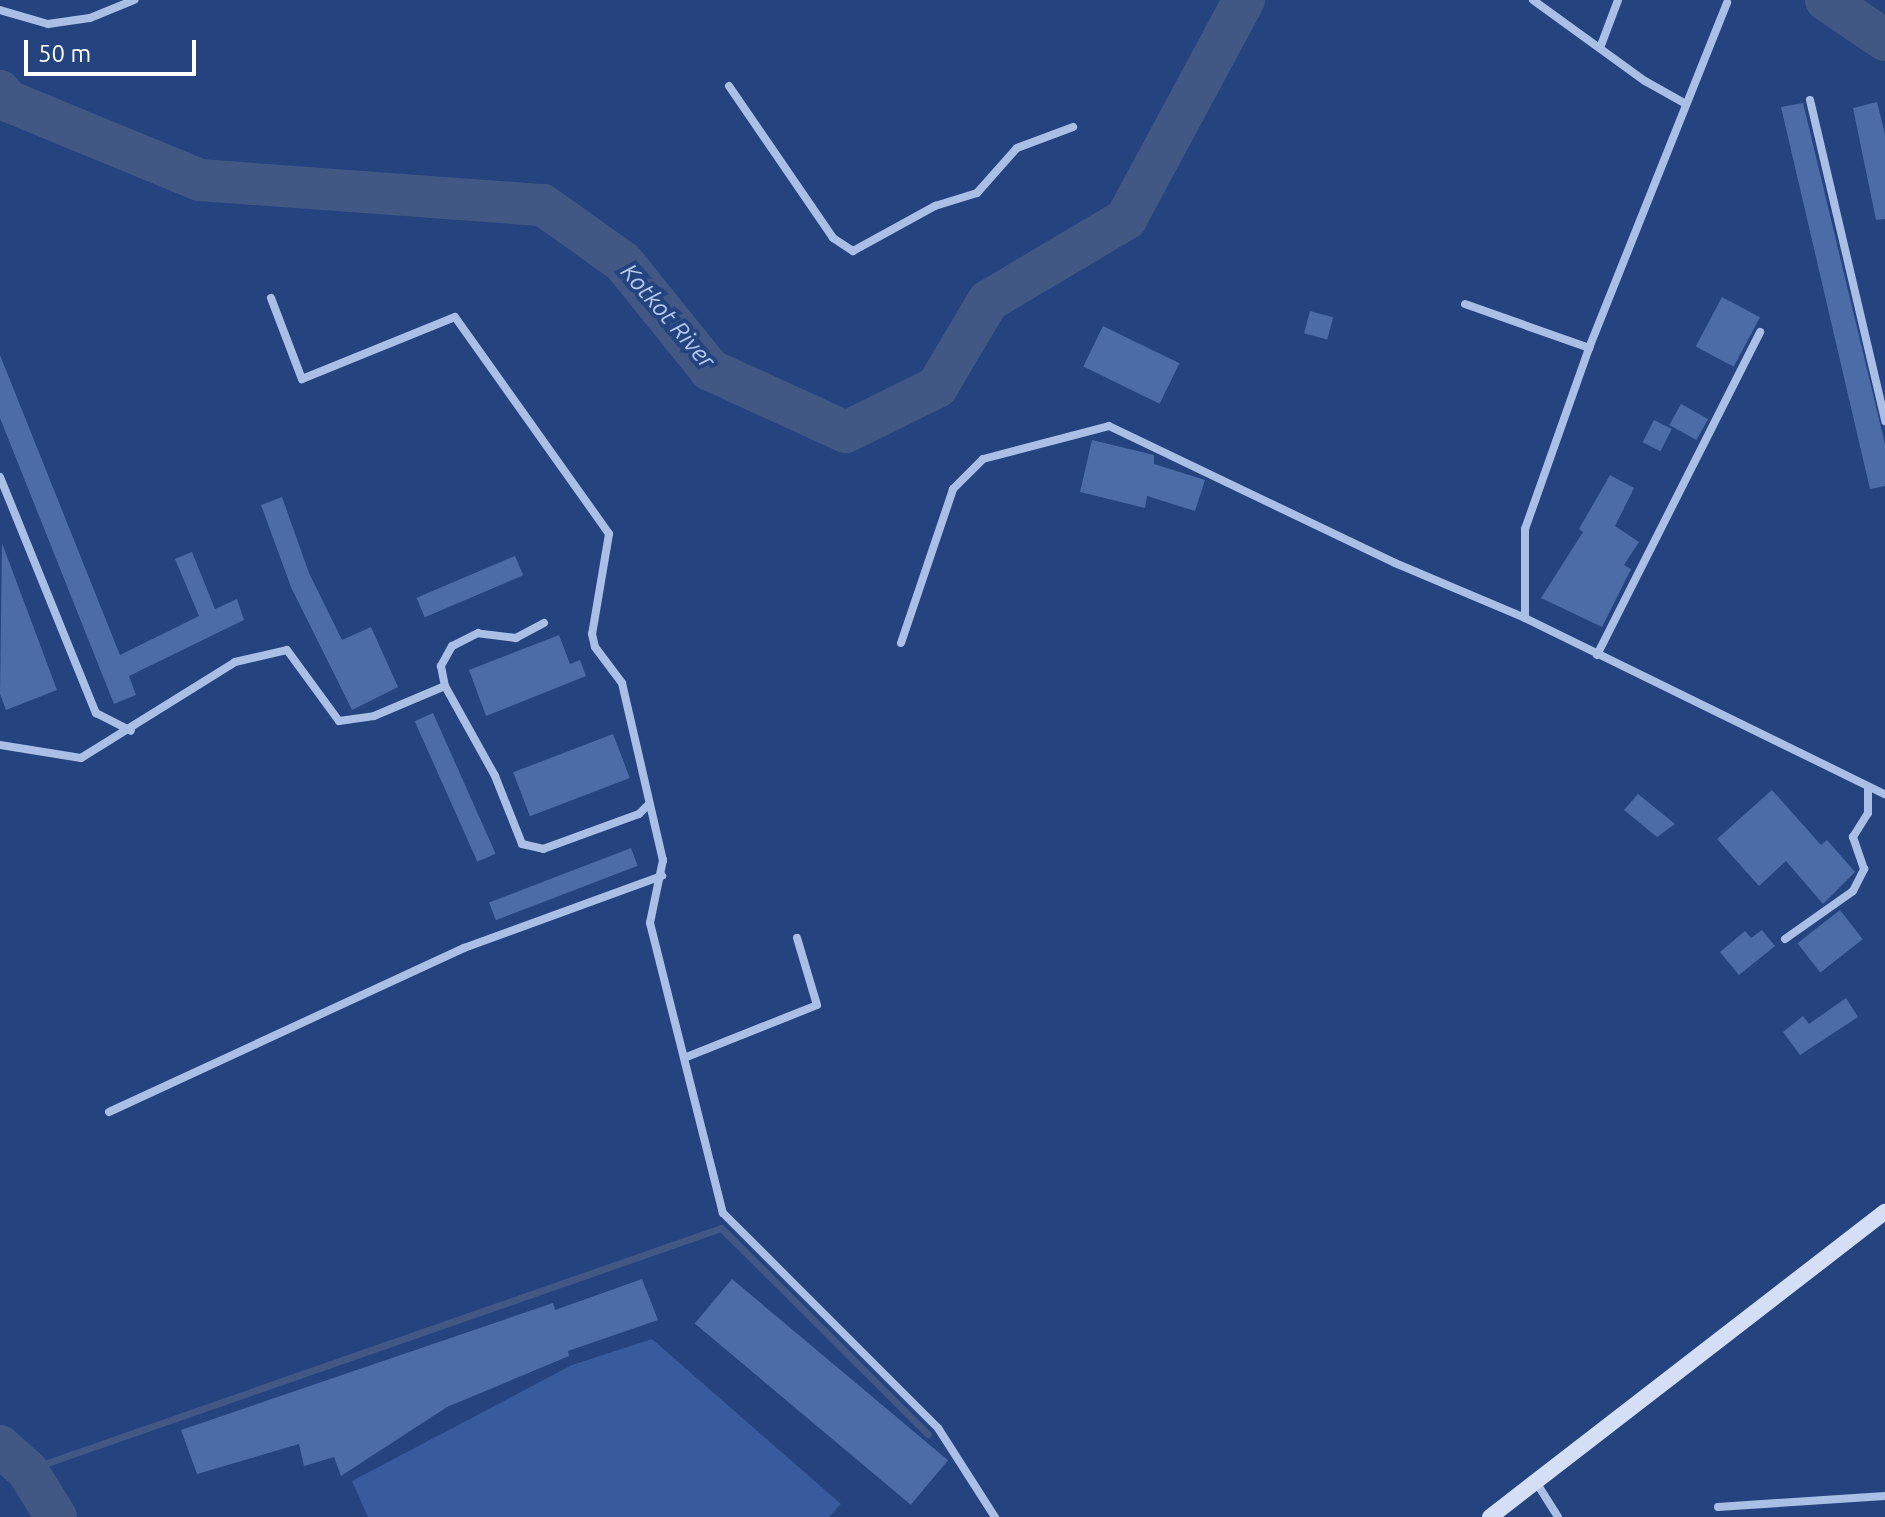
<!DOCTYPE html>
<html>
<head>
<meta charset="utf-8">
<style>
  body { margin:0 }
  #map { position:relative; width:1885px; height:1517px; overflow:hidden; background:#24437f; font-family:Ubuntu,sans-serif }
  div>[style] { position:absolute }
  .green>* { inset:0; background:#385b9d }
  .stream>* { height:7px; margin:-3.5px; padding:0 3.5px; transform-origin:3.5px; border-radius:3.5px; background:#425884 }
  .river>* { height:42px; margin:-21px; padding:0 21px; transform-origin:21px; border-radius:21px; background:#425884 }
  .building>* { inset:0; background:#4c6ca8; transform-origin:0 0 }
  .street>* { height:8px; margin:-4px; padding:0 4px; transform-origin:4px; border-radius:4px; background:#aabfe6 }
  .secondary>* { height:16px; margin:-8px; padding:0 8px; transform-origin:8px; border-radius:8px; background:#d4dff5 }
  span { translate:-50% -50%; white-space:nowrap; text-align:center; line-height:1.15; -webkit-text-stroke:8px #24437f; paint-order:stroke }
  .water-label { font-size:24px; color:#b5caee; font-style:italic }
  .scale { position:absolute; left:24px; top:40px; width:172px; height:36px; box-sizing:border-box; border:4px solid #fff; border-top:0; padding-left:10px; font-size:24px; line-height:28px; white-space:nowrap; color:#fff; -webkit-text-stroke:6px #24437f; paint-order:stroke }
</style>
</head>
<body>
<div id="map">
  <div class="green">
    <i style="clip-path:polygon(652px 1339px,841px 1504px,829px 1517px,368px 1517px,352px 1481px,572px 1365px)"></i>
  </div>
  <div class="stream">
    <i style="left:27px;top:1470px;width:735px;rotate:-19.22deg"></i>
    <i style="left:721px;top:1228px;width:292px;rotate:44.9deg"></i>
  </div>
  <div class="river">
    <i style="left:1826px;top:0;width:71px;rotate:34.1deg"></i>
    <i style="left:0;top:91px;width:13px;rotate:51deg"></i>
    <i style="left:8px;top:101px;width:208px;rotate:22.4deg"></i>
    <i style="left:200px;top:180px;width:344px;rotate:4.2deg"></i>
    <i style="left:543px;top:205px;width:98px;rotate:35.5deg"></i>
    <i style="left:623px;top:262px;width:139px;rotate:51.1deg"></i>
    <i style="left:710px;top:370px;width:149px;rotate:24.5deg"></i>
    <i style="left:846px;top:432px;width:102px;rotate:-26.3deg"></i>
    <i style="left:937px;top:387px;width:100px;rotate:-59.3deg"></i>
    <i style="left:988px;top:301px;width:161px;rotate:-30.7deg"></i>
    <i style="left:1126px;top:219px;width:249px;rotate:-61.7deg"></i>
    <i style="left:0;top:1446px;width:36px;rotate:42deg"></i>
    <i style="left:27px;top:1470px;width:55px;rotate:58.3deg"></i>
  </div>
  <div class="building">
    <i style="clip-path:polygon(1877px 102px,1885px 134px,1885px 219px,1876px 220px,1853px 108px)"></i>
    <i style="clip-path:polygon(1803px 103px,1885px 444px,1885px 486px,1870px 489px,1781px 107px)"></i>
    <i style="left:1722px;top:297px;width:43px;height:56px;rotate:28deg"></i>
    <i style="left:1310px;top:311px;width:24px;height:23px;rotate:15deg"></i>
    <i style="left:1103px;top:326px;width:85px;height:45px;rotate:26deg"></i>
    <i style="clip-path:polygon(0 355px,120px 655px,199px 616px,175px 559px,192px 552px,215px 609px,237px 599px,244px 620px,129px 676px,136px 695px,114px 704px,0 418px)"></i>
    <i style="left:1681px;top:404px;width:31px;height:24px;rotate:29deg"></i>
    <i style="left:1654px;top:420px;width:20px;height:25px;rotate:27deg"></i>
    <i style="clip-path:polygon(1092px 440px,1154px 455px,1154px 464px,1205px 480px,1195px 511px,1147px 496px,1145px 508px,1080px 492px)"></i>
    <i style="clip-path:polygon(1610px 475px,1634px 488px,1615px 526px,1639px 542px,1624px 565px,1631px 569px,1602px 627px,1541px 598px,1583px 532px,1579px 529px)"></i>
    <i style="clip-path:polygon(282px 497px,309px 573px,342px 640px,371px 627px,398px 687px,352px 710px,291px 587px,261px 505px)"></i>
    <i style="clip-path:polygon(2px 543px,57px 690px,6px 710px,0 694px)"></i>
    <i style="left:515px;top:556px;width:21px;height:107px;rotate:67deg"></i>
    <i style="clip-path:polygon(559px 635px,570px 664px,580px 660px,586px 676px,486px 716px,469px 670px)"></i>
    <i style="left:433px;top:713px;width:154px;height:20px;rotate:66deg"></i>
    <i style="left:613px;top:734px;width:47px;height:107px;rotate:69deg"></i>
    <i style="clip-path:polygon(1772px 790px,1821px 845px,1827px 840px,1855px 872px,1823px 904px,1786px 861px,1759px 886px,1717px 839px)"></i>
    <i style="clip-path:polygon(1638px 794px,1675px 824px,1657px 837px,1624px 810px)"></i>
    <i style="left:631px;top:848px;width:19px;height:152px;rotate:69deg"></i>
    <i style="left:1840px;top:910px;width:37px;height:54px;rotate:52deg"></i>
    <i style="clip-path:polygon(1762px 930px,1775px 946px,1739px 975px,1720px 952px,1745px 931px,1751px 938px)"></i>
    <i style="clip-path:polygon(1846px 998px,1858px 1017px,1800px 1055px,1783px 1032px,1803px 1016px,1809px 1024px)"></i>
    <i style="clip-path:polygon(642px 1279px,658px 1320px,568px 1351px,569px 1356px,447px 1407px,341px 1476px,334px 1457px,304px 1466px,299px 1444px,197px 1474px,181px 1430px,553px 1303px,555px 1310px)"></i>
    <i style="left:732px;top:1279px;width:282px;height:58px;rotate:40deg"></i>
  </div>
  <div class="street">
    <i style="left:1533px;top:0;width:138px;rotate:35.9deg"></i>
    <i style="left:1645px;top:81px;width:47px;rotate:29.3deg"></i>
    <i style="left:0;top:10px;width:50px;rotate:16.3deg"></i>
    <i style="left:48px;top:24px;width:42px;rotate:-8.1deg"></i>
    <i style="left:90px;top:18px;width:48px;rotate:-22.2deg"></i>
    <i style="left:1600px;top:48px;width:51px;rotate:-69.4deg"></i>
    <i style="left:729px;top:86px;width:184px;rotate:55.6deg"></i>
    <i style="left:833px;top:238px;width:24px;rotate:33deg"></i>
    <i style="left:853px;top:251px;width:94px;rotate:-28.8deg"></i>
    <i style="left:935px;top:206px;width:44px;rotate:-17.2deg"></i>
    <i style="left:977px;top:193px;width:60px;rotate:-48.4deg"></i>
    <i style="left:1017px;top:148px;width:60px;rotate:-20.6deg"></i>
    <i style="left:1810px;top:100px;width:330px;rotate:76.8deg"></i>
    <i style="left:271px;top:298px;width:87px;rotate:69.1deg"></i>
    <i style="left:302px;top:379px;width:165px;rotate:-22.1deg"></i>
    <i style="left:455px;top:317px;width:266px;rotate:54.6deg"></i>
    <i style="left:609px;top:534px;width:101px;rotate:99.6deg"></i>
    <i style="left:592px;top:634px;width:13px;rotate:77deg"></i>
    <i style="left:595px;top:647px;width:45px;rotate:53.1deg"></i>
    <i style="left:622px;top:683px;width:182px;rotate:77deg"></i>
    <i style="left:663px;top:860px;width:64px;rotate:101.7deg"></i>
    <i style="left:650px;top:923px;width:299px;rotate:75.9deg"></i>
    <i style="left:723px;top:1213px;width:304px;rotate:45deg"></i>
    <i style="left:938px;top:1428px;width:106px;rotate:57.4deg"></i>
    <i style="left:1465px;top:304px;width:132px;rotate:19.5deg"></i>
    <i style="left:0;top:477px;width:255px;rotate:67.9deg"></i>
    <i style="left:96px;top:713px;width:39px;rotate:27deg"></i>
    <i style="left:1525px;top:618px;width:89px;rotate:-90deg"></i>
    <i style="left:1525px;top:529px;width:192px;rotate:-70.5deg"></i>
    <i style="left:1589px;top:348px;width:372px;rotate:-68.2deg"></i>
    <i style="left:544px;top:623px;width:32px;rotate:152deg"></i>
    <i style="left:516px;top:638px;width:38px;rotate:-173deg"></i>
    <i style="left:478px;top:633px;width:29px;rotate:153deg"></i>
    <i style="left:452px;top:646px;width:23px;rotate:119deg"></i>
    <i style="left:441px;top:666px;width:20px;rotate:79deg"></i>
    <i style="left:445px;top:686px;width:103px;rotate:60.9deg"></i>
    <i style="left:495px;top:776px;width:73px;rotate:68.3deg"></i>
    <i style="left:522px;top:844px;width:22px;rotate:13deg"></i>
    <i style="left:543px;top:849px;width:102px;rotate:-20deg"></i>
    <i style="left:639px;top:814px;width:13px;rotate:-45deg"></i>
    <i style="left:901px;top:643px;width:163px;rotate:-71.3deg"></i>
    <i style="left:953px;top:489px;width:42px;rotate:-45deg"></i>
    <i style="left:983px;top:459px;width:130px;rotate:-14.7deg"></i>
    <i style="left:1109px;top:426px;width:317px;rotate:25.6deg"></i>
    <i style="left:1395px;top:563px;width:141px;rotate:22.9deg"></i>
    <i style="left:1525px;top:618px;width:401px;rotate:26.1deg"></i>
    <i style="left:1597px;top:655px;width:362px;rotate:-63.2deg"></i>
    <i style="left:0;top:745px;width:82px;rotate:9.1deg"></i>
    <i style="left:81px;top:758px;width:181px;rotate:-31.9deg"></i>
    <i style="left:235px;top:662px;width:53px;rotate:-13deg"></i>
    <i style="left:287px;top:650px;width:88px;rotate:53.8deg"></i>
    <i style="left:339px;top:721px;width:35px;rotate:-8deg"></i>
    <i style="left:374px;top:716px;width:77px;rotate:-22.9deg"></i>
    <i style="left:1785px;top:939px;width:83px;rotate:-35.2deg"></i>
    <i style="left:1853px;top:891px;width:25px;rotate:-63deg"></i>
    <i style="left:1864px;top:869px;width:34px;rotate:-109deg"></i>
    <i style="left:1853px;top:837px;width:28px;rotate:-58deg"></i>
    <i style="left:1868px;top:813px;width:25px;rotate:-90deg"></i>
    <i style="left:684px;top:1058px;width:143px;rotate:-21.7deg"></i>
    <i style="left:817px;top:1005px;width:70px;rotate:-106.6deg"></i>
    <i style="left:109px;top:1112px;width:391px;rotate:-24.8deg"></i>
    <i style="left:464px;top:948px;width:211px;rotate:-20deg"></i>
    <i style="left:1536px;top:1482px;width:41px;rotate:57.8deg"></i>
    <i style="left:1718px;top:1507px;width:167px;rotate:-3.8deg"></i>
  </div>
  <div class="secondary">
    <i style="left:1490px;top:1517px;width:499px;rotate:-37.7deg"></i>
  </div>
  <div class="water-label">
    <span style="left:668px;top:316px;rotate:49deg">Kotkot River</span>
  </div>
  <div class="scale">50 m</div>
</div>
</body>
</html>
